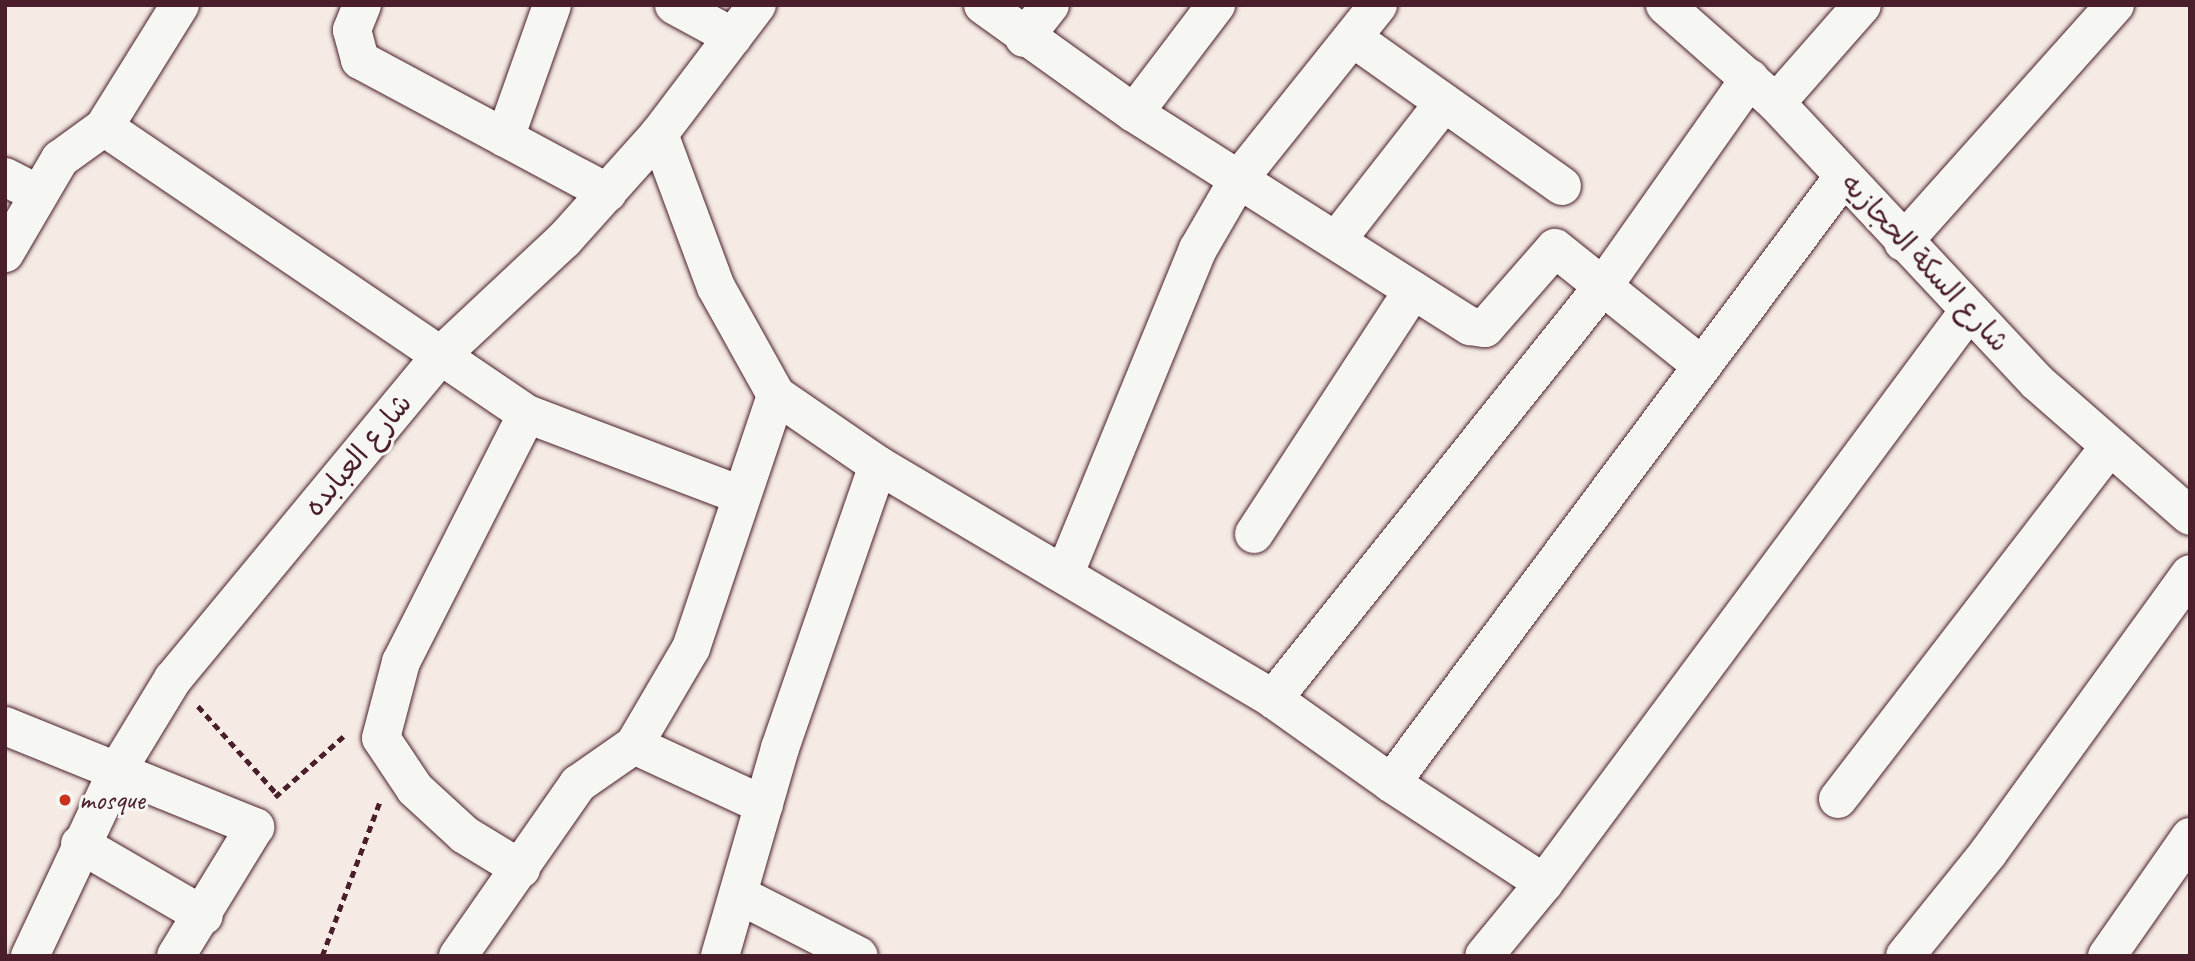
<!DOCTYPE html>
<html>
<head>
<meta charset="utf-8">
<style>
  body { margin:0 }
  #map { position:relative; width:2195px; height:961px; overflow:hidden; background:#f5eae4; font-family:Caveat,"Playpen Sans Arabic",sans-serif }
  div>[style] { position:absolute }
  .path>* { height:4.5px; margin-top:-2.25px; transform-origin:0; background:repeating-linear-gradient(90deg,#4a1f2b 0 7px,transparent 0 12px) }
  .roads { filter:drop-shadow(0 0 2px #4a1f2b) drop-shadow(0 0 2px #4a1f2b) }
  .minor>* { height:38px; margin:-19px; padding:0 19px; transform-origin:19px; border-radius:19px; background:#f6f6f2 }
  .dots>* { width:19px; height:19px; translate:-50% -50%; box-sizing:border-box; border:4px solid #f6f6f2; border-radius:50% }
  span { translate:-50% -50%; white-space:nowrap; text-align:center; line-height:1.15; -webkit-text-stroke:6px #f6f6f2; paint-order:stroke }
  .street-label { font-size:28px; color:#4a1f2b }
  .poi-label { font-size:28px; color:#4a1f2b }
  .left { translate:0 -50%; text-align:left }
  .frame { position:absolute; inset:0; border:7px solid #4a1f2b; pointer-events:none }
</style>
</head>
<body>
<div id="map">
  <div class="path">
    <i style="left:198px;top:706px;width:118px;rotate:48.1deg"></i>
    <i style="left:275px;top:797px;width:95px;rotate:-41.6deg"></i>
    <i style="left:322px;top:956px;width:165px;rotate:-69.5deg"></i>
  </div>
  <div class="roads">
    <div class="minor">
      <i style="left:362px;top:5px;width:27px;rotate:112deg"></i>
      <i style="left:352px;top:30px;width:31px;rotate:75deg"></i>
      <i style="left:360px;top:60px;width:281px;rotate:28.2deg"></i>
      <i style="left:674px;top:5px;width:67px;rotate:28.5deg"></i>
      <i style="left:983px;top:5px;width:186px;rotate:35.6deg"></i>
      <i style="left:1134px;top:113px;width:398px;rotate:32.4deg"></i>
      <i style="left:1470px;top:326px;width:15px;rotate:8deg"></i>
      <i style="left:1485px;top:328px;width:106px;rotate:-48.8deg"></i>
      <i style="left:1555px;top:248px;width:186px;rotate:38.7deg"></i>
      <i style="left:1665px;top:5px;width:148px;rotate:41.4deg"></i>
      <i style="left:1776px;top:103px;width:382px;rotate:46.9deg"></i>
      <i style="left:2037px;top:382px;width:203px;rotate:41.2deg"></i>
      <i style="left:1024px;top:38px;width:42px;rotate:-51.8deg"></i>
      <i style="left:1353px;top:38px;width:256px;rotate:35.3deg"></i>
      <i style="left:1776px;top:103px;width:130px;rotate:-48.7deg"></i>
      <i style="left:1134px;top:113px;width:136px;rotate:-52.8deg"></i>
      <i style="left:104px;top:127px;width:511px;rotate:34.16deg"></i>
      <i style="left:527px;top:414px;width:226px;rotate:20.8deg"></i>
      <i style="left:659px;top:134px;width:163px;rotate:69.6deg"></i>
      <i style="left:716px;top:287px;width:124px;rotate:60.9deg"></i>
      <i style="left:776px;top:395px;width:124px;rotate:34.5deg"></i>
      <i style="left:878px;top:465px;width:459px;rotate:30.6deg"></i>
      <i style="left:1273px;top:699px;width:145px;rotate:35.4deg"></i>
      <i style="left:1391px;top:783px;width:757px;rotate:-53.27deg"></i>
      <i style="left:505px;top:138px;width:141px;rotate:-70.5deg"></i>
      <i style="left:5px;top:177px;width:36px;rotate:27deg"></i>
      <i style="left:1339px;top:237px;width:167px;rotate:-52deg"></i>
      <i style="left:1903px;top:242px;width:318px;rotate:-48.2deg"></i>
      <i style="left:5px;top:253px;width:109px;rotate:-59.7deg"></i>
      <i style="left:60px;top:159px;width:54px;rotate:-36deg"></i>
      <i style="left:104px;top:127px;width:144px;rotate:-58.1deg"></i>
      <i style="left:1254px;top:534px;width:291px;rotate:-56.9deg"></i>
      <i style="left:1065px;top:573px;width:350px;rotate:-67.7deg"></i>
      <i style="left:1198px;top:249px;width:80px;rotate:-59.9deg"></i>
      <i style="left:1238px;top:180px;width:224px;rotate:-51.3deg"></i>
      <i style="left:1273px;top:699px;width:530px;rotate:-51.36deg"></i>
      <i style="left:1604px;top:285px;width:253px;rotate:-54.8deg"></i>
      <i style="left:5px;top:726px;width:270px;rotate:22deg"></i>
      <i style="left:255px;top:827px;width:151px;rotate:121.5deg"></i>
      <i style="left:634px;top:745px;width:143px;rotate:24.8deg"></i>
      <i style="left:1391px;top:783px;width:183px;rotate:33.2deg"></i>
      <i style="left:1544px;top:883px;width:94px;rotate:129.4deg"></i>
      <i style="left:1838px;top:799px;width:442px;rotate:-52.4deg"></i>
      <i style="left:80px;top:844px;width:143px;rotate:30.1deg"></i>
      <i style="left:521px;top:869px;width:66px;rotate:-148.7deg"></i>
      <i style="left:465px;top:835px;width:68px;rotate:-137.4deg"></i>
      <i style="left:415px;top:789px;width:61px;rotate:-123.7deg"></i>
      <i style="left:381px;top:738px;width:79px;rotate:-75.3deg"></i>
      <i style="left:401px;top:662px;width:278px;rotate:-63.1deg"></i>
      <i style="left:1544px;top:883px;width:711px;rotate:-53.4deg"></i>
      <i style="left:741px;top:896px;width:132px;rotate:27deg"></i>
      <i style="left:30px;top:956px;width:204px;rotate:-64.8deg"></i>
      <i style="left:117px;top:771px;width:108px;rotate:-58.7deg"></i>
      <i style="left:173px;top:679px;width:420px;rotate:-50.4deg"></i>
      <i style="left:441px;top:355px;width:168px;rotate:-43.1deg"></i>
      <i style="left:564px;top:240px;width:142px;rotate:-48.1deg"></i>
      <i style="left:659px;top:134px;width:162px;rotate:-52.8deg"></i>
      <i style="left:458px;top:956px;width:210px;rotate:-55.1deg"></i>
      <i style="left:578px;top:784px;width:68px;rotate:-34.9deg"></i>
      <i style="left:634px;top:745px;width:113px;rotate:-59.6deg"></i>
      <i style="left:691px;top:648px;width:267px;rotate:-71.4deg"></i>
      <i style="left:720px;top:956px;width:216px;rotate:-73.9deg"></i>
      <i style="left:780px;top:748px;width:299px;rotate:-70.9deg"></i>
      <i style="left:1905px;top:956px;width:132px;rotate:-51.1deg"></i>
      <i style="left:1988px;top:853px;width:344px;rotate:-54.1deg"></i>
      <i style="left:2107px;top:956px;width:145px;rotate:-55.1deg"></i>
    </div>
  </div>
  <div class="dots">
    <i style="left:65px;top:800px;background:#c8321e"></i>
  </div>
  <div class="street-label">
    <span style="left:1925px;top:263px;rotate:47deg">شارع السكة الحجازيه</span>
    <span style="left:358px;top:455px;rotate:-50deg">شارع العبابده</span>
  </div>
  <div class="poi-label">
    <span class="left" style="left:79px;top:800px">mosque</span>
  </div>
  <div class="frame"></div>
</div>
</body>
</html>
